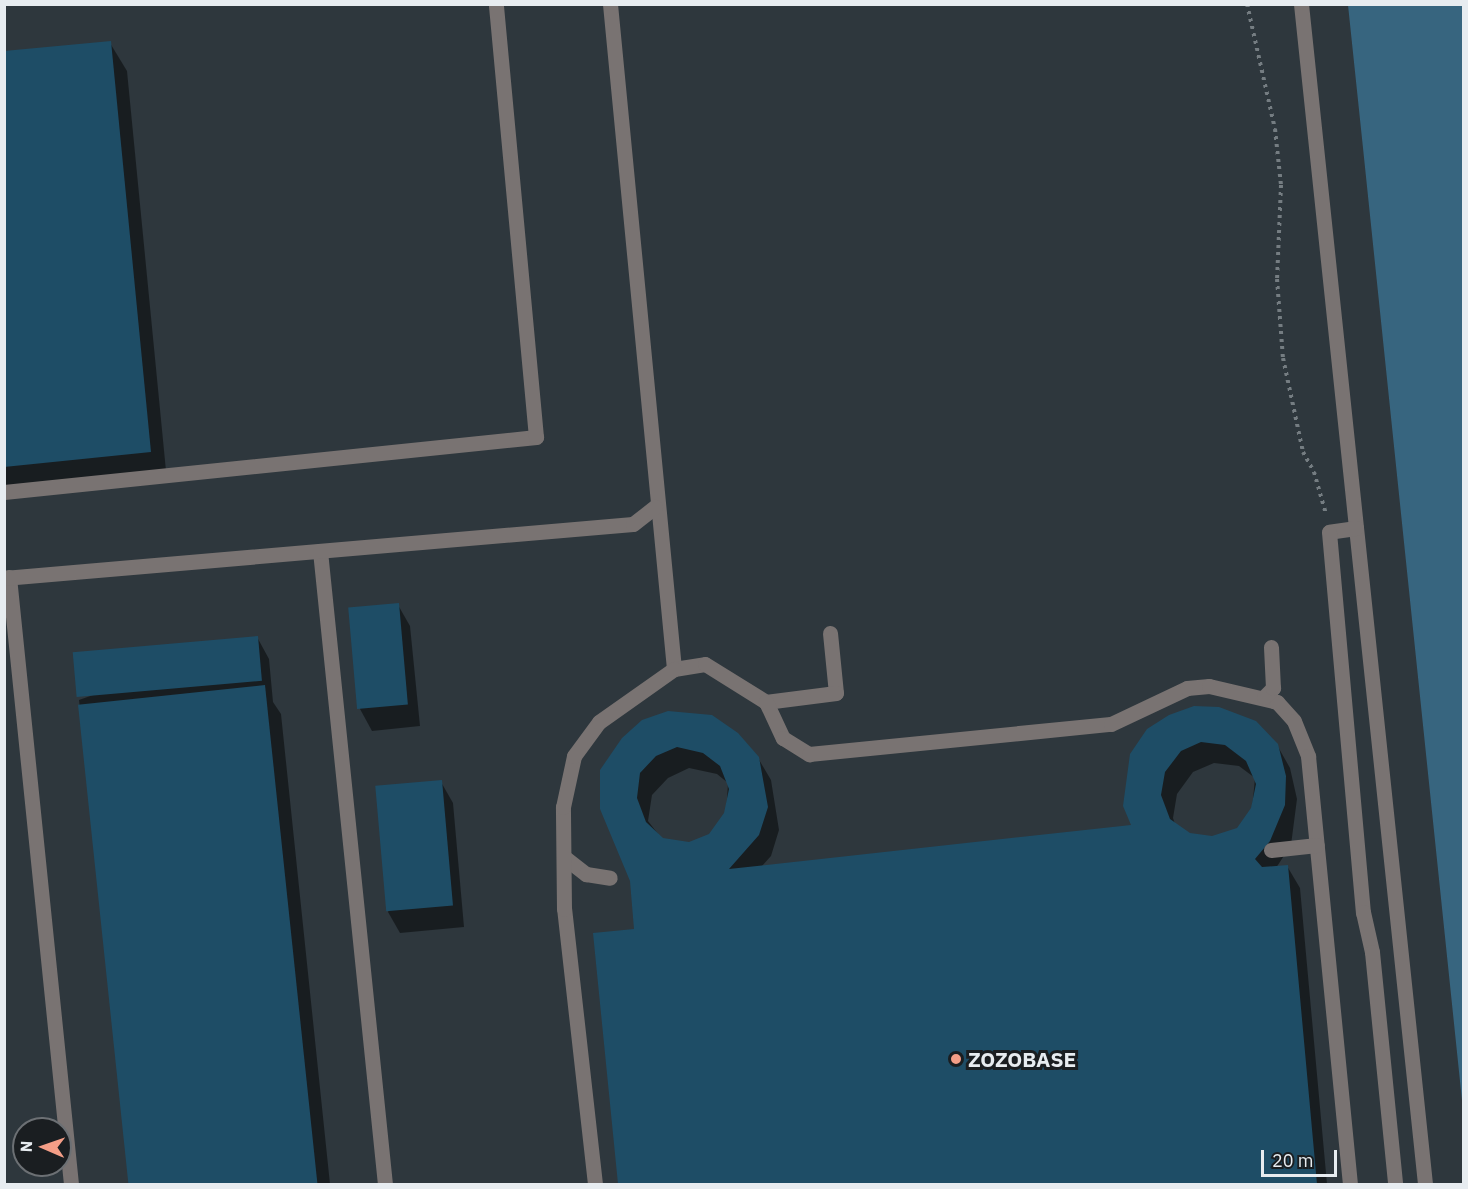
<!DOCTYPE html>
<html>
<head>
<meta charset="utf-8">
<style>
  body { margin:0 }
  #map { position:relative; width:1468px; height:1189px; overflow:hidden; background:#2e373d; font-family:"IBM Plex Sans",sans-serif }
  div>[style] { position:absolute }
  .water>* { inset:0; background:#37657f }
  .shadow>* { inset:0; background:#0007 }
  .building>* { inset:0; background:#1e4d66; transform-origin:0 0 }
  .path>* { height:4px; margin-top:-2px; transform-origin:0; background:repeating-linear-gradient(90deg,#757d82 0 3px,transparent 0 7.5px) }
  .minor>* { height:15px; margin:-7.5px; padding:0 7.5px; transform-origin:7.5px; border-radius:7.5px; background:#797372 }
  .dots>* { width:16px; height:16px; translate:-50% -50%; box-sizing:border-box; border:3px solid #1a1e21; border-radius:50% }
  span { translate:-50% -50%; white-space:nowrap; text-align:center; line-height:1.15; -webkit-text-stroke:6px #1a1e21; paint-order:stroke }
  .poi-label { font-size:21px; color:#e7ecf0; font-weight:700 }
  .left { translate:0 -50%; text-align:left }
  .frame { position:absolute; inset:0; border:6px solid #e7ecf0; pointer-events:none }
  .north { position:absolute; left:12px; top:1117px; width:60px; height:60px; box-sizing:border-box; background:#1a1e21; border:2px solid #6c7074; border-radius:50%; rotate:272deg; font-size:16px; font-weight:700; line-height:24px; text-align:center; color:#e7ecf0 }
  .north::after { content:''; display:block; margin:auto; width:21px; height:27px; background:#f49e87; clip-path:polygon(50% 0,100% 100%,50% 72%,0 100%) }
  .scale { position:absolute; left:1261px; top:1150px; width:76px; height:27px; box-sizing:border-box; border:3px solid #e7ecf0; border-top:0; padding-left:8px; font-size:18px; line-height:21px; white-space:nowrap; color:#e7ecf0; -webkit-text-stroke:4px #1a1e21; paint-order:stroke }
</style>
</head>
<body>
<div id="map">
  <div class="water">
    <i style="clip-path:polygon(1348px 5px,1463px 5px,1463px 1110px,1363px 148px)"></i>
  </div>
  <div class="shadow">
    <i style="clip-path:polygon(110px 43px,127px 71px,167px 481px,4px 497px,4px 53px)"></i>
    <i style="clip-path:polygon(398px 605px,410px 626px,420px 726px,372px 731px,360px 709px)"></i>
    <i style="clip-path:polygon(257px 637px,269px 659px,273px 702px,281px 714px,330px 1184px,130px 1184px,79px 700px)"></i>
    <i style="clip-path:polygon(evenodd,1148px 730px,1277px 745px,1290px 768px,1297px 799px,1291px 845px,1276px 868px,1287px 866px,1300px 888px,1327px 1184px,619px 1184px,595px 935px,636px 931px,623px 739px,758px 758px,771px 780px,779px 830px,771px 856px,761px 867px,1134px 826px,1148px 730px,1214px 763px,1239px 766px,1255px 778px,1252px 809px,1238px 829px,1212px 838px,1190px 835px,1175px 824px,1173px 818px,1177px 794px,1193px 772px,1214px 763px,1148px 730px,689px 768px,717px 774px,728px 783px,726px 814px,710px 835px,689px 843px,662px 839px,648px 821px,652px 795px,668px 778px,689px 768px)"></i>
    <i style="clip-path:polygon(441px 782px,453px 803px,464px 927px,400px 933px,388px 912px)"></i>
  </div>
  <div class="building">
    <i style="clip-path:polygon(111px 41px,151px 452px,4px 467px,4px 51px)"></i>
    <i style="left:399px;top:603px;width:102px;height:51px;rotate:85deg"></i>
    <i style="left:258px;top:636px;width:45px;height:186px;rotate:85deg"></i>
    <i style="left:265px;top:685px;width:502px;height:188px;rotate:84deg"></i>
    <i style="clip-path:polygon(evenodd,1194px 706px,1219px 707px,1256px 721px,1278px 744px,1286px 776px,1285px 805px,1270px 841px,1255px 859px,1262px 867px,1288px 865px,1317px 1184px,618px 1184px,593px 933px,634px 929px,630px 881px,600px 809px,600px 770px,622px 738px,642px 720px,668px 711px,712px 715px,738px 733px,759px 757px,768px 807px,759px 835px,729px 869px,1131px 825px,1123px 806px,1130px 754px,1147px 729px,1169px 715px,1194px 706px,1201px 742px,1225px 745px,1246px 761px,1256px 784px,1251px 808px,1237px 828px,1212px 836px,1190px 833px,1170px 819px,1161px 795px,1165px 772px,1181px 751px,1201px 742px,1194px 706px,677px 747px,703px 753px,720px 766px,729px 789px,724px 813px,709px 834px,689px 842px,663px 838px,646px 822px,637px 798px,640px 773px,656px 756px,677px 747px)"></i>
    <i style="left:442px;top:780px;width:126px;height:67px;rotate:85deg"></i>
  </div>
  <div class="path">
    <i style="left:1247px;top:4px;width:128px;rotate:77.4deg"></i>
    <i style="left:1275px;top:129px;width:56px;rotate:83.9deg"></i>
    <i style="left:1281px;top:185px;width:94px;rotate:92.4deg"></i>
    <i style="left:1277px;top:279px;width:79px;rotate:85.7deg"></i>
    <i style="left:1283px;top:358px;width:96px;rotate:78deg"></i>
    <i style="left:1303px;top:452px;width:23px;rotate:61deg"></i>
    <i style="left:1314px;top:472px;width:44px;rotate:74.1deg"></i>
  </div>
  <div class="minor">
    <i style="left:610px;top:4px;width:668px;rotate:84.5deg"></i>
    <i style="left:674px;top:669px;width:31px;rotate:-9deg"></i>
    <i style="left:705px;top:664px;width:72px;rotate:31.9deg"></i>
    <i style="left:1301px;top:4px;width:1186px;rotate:84deg"></i>
    <i style="left:4px;top:492px;width:535px;rotate:-5.9deg"></i>
    <i style="left:536px;top:437px;width:435px;rotate:-95.3deg"></i>
    <i style="left:1356px;top:528px;width:27px;rotate:172deg"></i>
    <i style="left:1329px;top:532px;width:382px;rotate:84.9deg"></i>
    <i style="left:1363px;top:912px;width:41px;rotate:77.3deg"></i>
    <i style="left:1372px;top:952px;width:233px;rotate:84.3deg"></i>
    <i style="left:320px;top:551px;width:636px;rotate:84.14deg"></i>
    <i style="left:9px;top:577px;width:610px;rotate:84.17deg"></i>
    <i style="left:4px;top:578px;width:631px;rotate:-4.91deg"></i>
    <i style="left:633px;top:524px;width:28px;rotate:-38deg"></i>
    <i style="left:830px;top:633px;width:60px;rotate:84.3deg"></i>
    <i style="left:836px;top:693px;width:71px;rotate:172.7deg"></i>
    <i style="left:766px;top:702px;width:40px;rotate:65deg"></i>
    <i style="left:783px;top:738px;width:31px;rotate:32deg"></i>
    <i style="left:809px;top:754px;width:303px;rotate:-5.7deg"></i>
    <i style="left:1111px;top:724px;width:84px;rotate:-25.3deg"></i>
    <i style="left:1187px;top:688px;width:22px;rotate:-5deg"></i>
    <i style="left:1209px;top:686px;width:70px;rotate:13.2deg"></i>
    <i style="left:1277px;top:702px;width:25px;rotate:48deg"></i>
    <i style="left:1294px;top:721px;width:38px;rotate:68deg"></i>
    <i style="left:1308px;top:756px;width:430px;rotate:84.4deg"></i>
    <i style="left:1264px;top:697px;width:13px;rotate:-45deg"></i>
    <i style="left:1273px;top:688px;width:41px;rotate:-92.8deg"></i>
    <i style="left:1271px;top:850px;width:46px;rotate:-6.2deg"></i>
    <i style="left:564px;top:857px;width:28px;rotate:38deg"></i>
    <i style="left:586px;top:874px;width:24px;rotate:9deg"></i>
    <i style="left:595px;top:1184px;width:277px;rotate:-96.4deg"></i>
    <i style="left:564px;top:909px;width:102px;rotate:-90.6deg"></i>
    <i style="left:563px;top:807px;width:52px;rotate:-77.8deg"></i>
    <i style="left:574px;top:756px;width:42px;rotate:-53.7deg"></i>
    <i style="left:599px;top:722px;width:92px;rotate:-35.2deg"></i>
  </div>
  <div class="dots">
    <i style="left:956px;top:1059px;background:#f49e87"></i>
  </div>
  <div class="poi-label">
    <span class="left" style="left:968px;top:1059px">ZOZOBASE</span>
  </div>
  <div class="frame"></div>
  <div class="north">N</div>
  <div class="scale">20 m</div>
</div>
</body>
</html>
